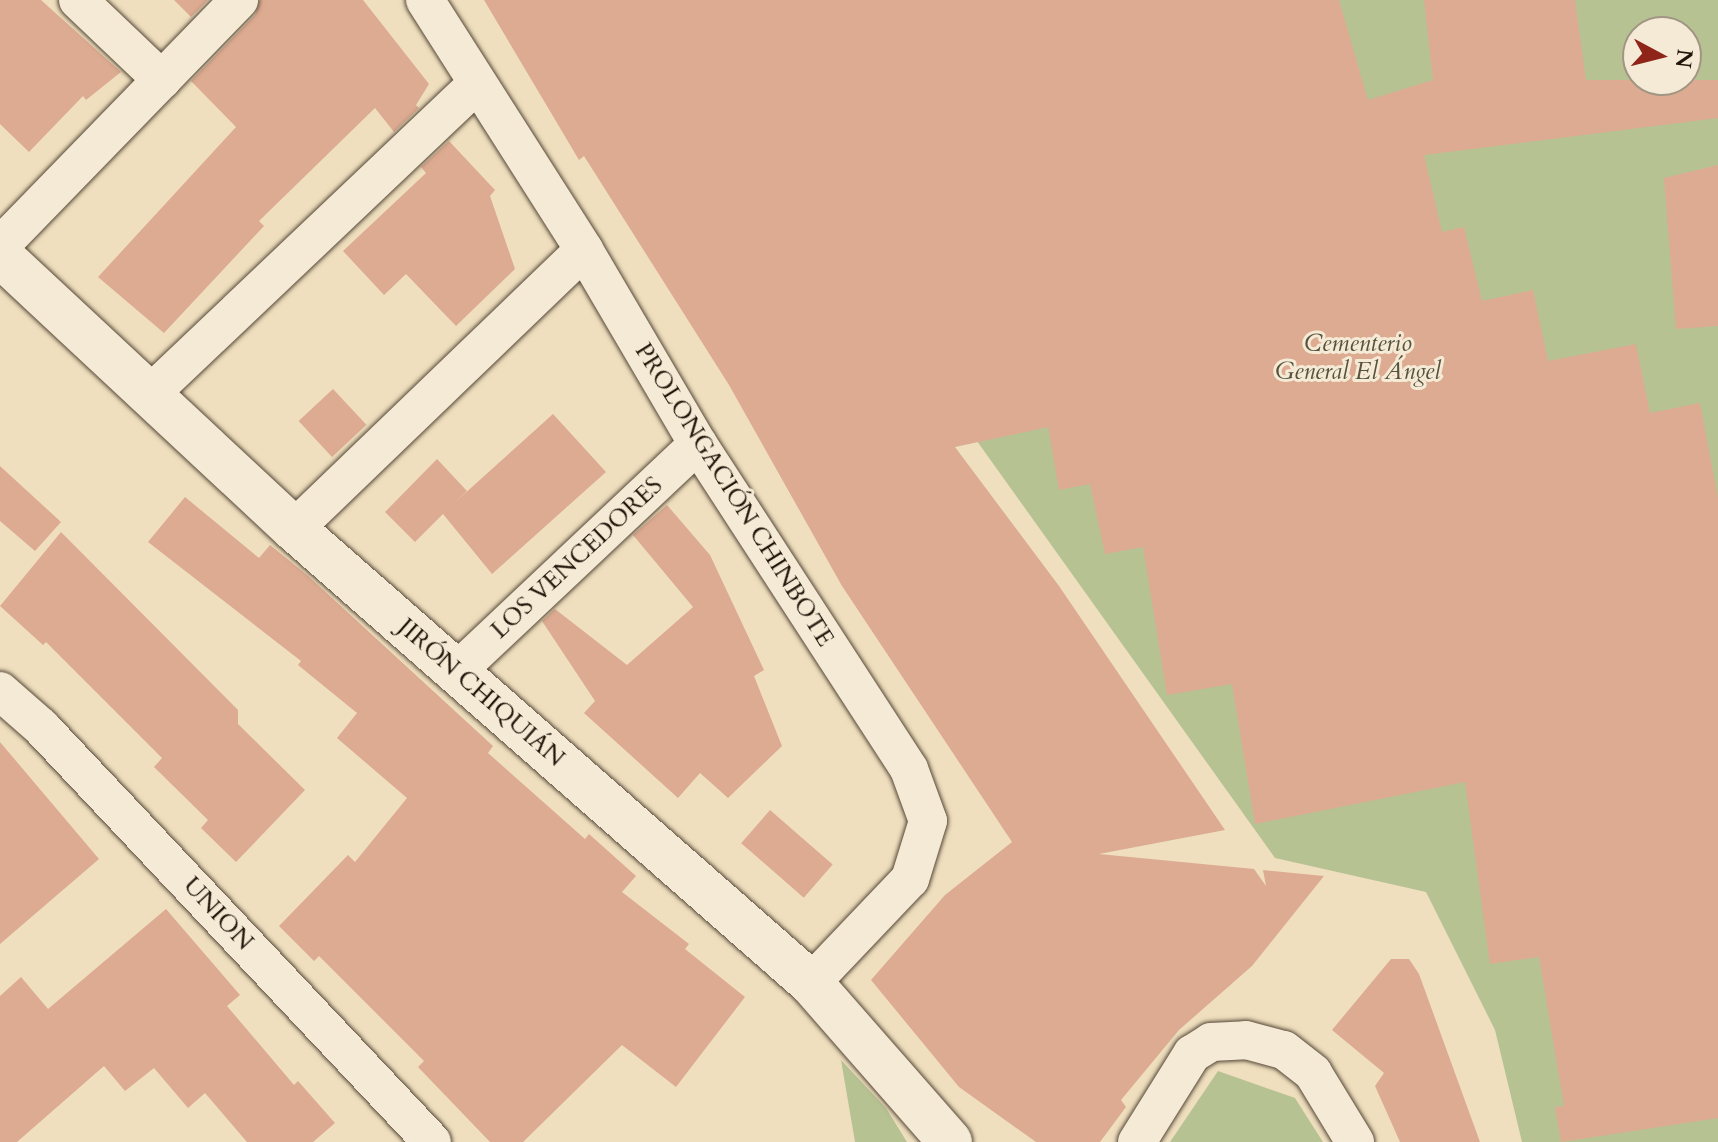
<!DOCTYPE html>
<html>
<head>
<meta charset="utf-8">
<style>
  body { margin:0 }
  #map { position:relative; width:1718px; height:1142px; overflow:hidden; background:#efdfbe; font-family:Cardo,serif }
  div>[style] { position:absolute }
  .green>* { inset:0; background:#b7c293 }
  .building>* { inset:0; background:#ddab91; transform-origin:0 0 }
  .roads { filter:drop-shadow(0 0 2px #554838) drop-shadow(0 0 2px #554838) }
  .street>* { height:38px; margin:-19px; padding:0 19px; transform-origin:19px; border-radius:19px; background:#f5ead5 }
  .secondary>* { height:44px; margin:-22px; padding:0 22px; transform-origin:22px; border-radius:22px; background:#f5ead5 }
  span { translate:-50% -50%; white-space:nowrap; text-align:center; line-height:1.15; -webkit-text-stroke:6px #f5ead5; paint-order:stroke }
  .park-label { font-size:24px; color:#56523b; font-style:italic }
  .street-label { font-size:24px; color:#22160b }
  .north { position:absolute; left:1622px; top:16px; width:80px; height:80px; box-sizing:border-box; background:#f5ead5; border:2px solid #a19584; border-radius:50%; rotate:97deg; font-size:22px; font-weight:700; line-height:32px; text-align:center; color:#22160b }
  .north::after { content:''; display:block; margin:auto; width:28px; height:36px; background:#8f2418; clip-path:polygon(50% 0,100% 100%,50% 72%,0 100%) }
</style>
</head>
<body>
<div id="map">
  <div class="green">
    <i style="clip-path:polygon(evenodd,706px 0,1718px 0,1718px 1142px,1522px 1142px,1495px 1030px,1426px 892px,1275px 858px,859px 276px,706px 0,1638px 32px,1686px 32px,1686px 80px,1638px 80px,1638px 32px)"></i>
    <i style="clip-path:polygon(841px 1060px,886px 1108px,907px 1142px,855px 1142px)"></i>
    <i style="clip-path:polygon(1218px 1071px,1295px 1098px,1323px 1142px,1170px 1142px)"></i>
  </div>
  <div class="building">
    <i style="clip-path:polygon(0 0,41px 0,121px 72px,86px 100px,83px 96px,29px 152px,0 124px)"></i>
    <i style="clip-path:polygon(174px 0,208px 0,191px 17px)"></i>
    <i style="clip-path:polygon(260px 0,363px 0,429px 84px,416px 105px,419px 108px,394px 132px,375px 108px,259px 221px,264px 226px,164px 333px,98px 277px,236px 127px,191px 81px,255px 15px)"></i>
    <i style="clip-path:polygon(484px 0,1339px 0,1368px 100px,1433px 80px,1424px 0,1575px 0,1586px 80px,1718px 80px,1718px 118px,1424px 155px,1442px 232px,1464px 227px,1482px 301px,1533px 290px,1548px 361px,1636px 344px,1650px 413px,1700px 403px,1718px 498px,1718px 1118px,1561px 1142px,1555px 1107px,1564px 1106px,1539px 957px,1490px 964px,1465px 782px,1255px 824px,1232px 684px,1167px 695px,1143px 547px,1105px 554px,1090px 484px,1059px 490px,1048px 427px,955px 447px,1059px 586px,1225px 830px,1099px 854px,1254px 869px,1266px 886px,1263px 870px,1324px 876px,1252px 966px,1179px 1030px,1121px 1100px,1126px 1107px,1100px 1142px,1036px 1142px,959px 1087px,871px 980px,945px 895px,1012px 842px,842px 586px,729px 385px,584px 156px,579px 160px)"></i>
    <i style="clip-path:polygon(449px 141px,495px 190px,490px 196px,515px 269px,456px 326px,406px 274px,384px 295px,343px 251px,426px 173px,421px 167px)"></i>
    <i style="clip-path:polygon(1718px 165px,1718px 326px,1676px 329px,1664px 178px)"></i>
    <i style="left:333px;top:389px;width:49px;height:47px;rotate:47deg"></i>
    <i style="clip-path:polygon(553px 414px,606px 472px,492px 574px,443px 514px,415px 542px,385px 512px,437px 459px,467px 491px,452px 505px)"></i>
    <i style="clip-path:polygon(0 466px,61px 522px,35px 551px,0 521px)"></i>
    <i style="clip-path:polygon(185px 497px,259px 558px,270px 545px,307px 575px,493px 746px,488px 753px,585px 839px,589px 834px,636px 876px,622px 892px,689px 944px,685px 949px,745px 997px,676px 1087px,622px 1045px,523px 1142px,490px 1142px,418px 1067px,424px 1061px,319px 956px,314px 961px,279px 926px,348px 855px,355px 862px,407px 798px,337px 738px,357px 713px,298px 665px,301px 661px,148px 542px)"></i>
    <i style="clip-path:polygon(667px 505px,710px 555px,764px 670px,754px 676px,782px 746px,728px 798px,700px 773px,678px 798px,584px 713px,595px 701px,542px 621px,555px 609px,627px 665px,693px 607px,633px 535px)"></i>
    <i style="clip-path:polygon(61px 532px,238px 710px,238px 724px,305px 790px,236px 862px,201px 828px,208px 820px,154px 767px,162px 758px,46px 642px,43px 645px,0 606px)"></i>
    <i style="clip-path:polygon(0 742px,99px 859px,0 944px)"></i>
    <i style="left:770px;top:810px;width:83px;height:44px;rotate:41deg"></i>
    <i style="clip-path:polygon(166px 909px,240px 995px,227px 1006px,294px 1085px,298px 1081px,335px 1123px,313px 1142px,247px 1142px,205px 1093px,188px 1108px,154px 1068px,125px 1091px,104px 1066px,17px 1142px,0 1142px,0 996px,21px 977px,48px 1009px)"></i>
    <i style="clip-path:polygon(1391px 959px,1409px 959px,1419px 974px,1480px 1142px,1400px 1142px,1375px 1086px,1384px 1073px,1332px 1030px)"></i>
  </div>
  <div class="roads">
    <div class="street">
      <i style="left:78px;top:0;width:116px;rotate:43.6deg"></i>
      <i style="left:425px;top:0;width:296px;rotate:57.5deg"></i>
      <i style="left:584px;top:250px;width:225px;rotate:59.6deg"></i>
      <i style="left:698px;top:444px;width:387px;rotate:57deg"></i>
      <i style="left:909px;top:769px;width:55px;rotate:69.9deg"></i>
      <i style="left:928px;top:821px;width:61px;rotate:107.2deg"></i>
      <i style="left:910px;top:879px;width:144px;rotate:133.6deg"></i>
      <i style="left:0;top:246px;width:343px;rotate:-45.8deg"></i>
      <i style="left:148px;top:396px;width:452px;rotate:-43.5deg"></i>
      <i style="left:294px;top:529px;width:402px;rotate:-43.9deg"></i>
      <i style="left:457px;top:671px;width:331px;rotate:-43.3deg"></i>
      <i style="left:0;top:691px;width:55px;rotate:41.3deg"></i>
      <i style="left:41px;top:727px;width:570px;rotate:46.71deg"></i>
      <i style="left:1137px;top:1142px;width:104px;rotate:-58deg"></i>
      <i style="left:1192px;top:1054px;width:22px;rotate:-32deg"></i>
      <i style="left:1211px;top:1042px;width:35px;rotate:-3deg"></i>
      <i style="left:1246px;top:1040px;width:39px;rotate:15deg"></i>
      <i style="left:1284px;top:1050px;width:37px;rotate:38deg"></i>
      <i style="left:1313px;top:1073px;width:81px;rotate:58.7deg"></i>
    </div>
    <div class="secondary">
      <i style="left:0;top:255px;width:402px;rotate:43deg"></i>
      <i style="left:294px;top:529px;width:688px;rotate:41.29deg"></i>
      <i style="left:811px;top:983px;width:211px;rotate:48.8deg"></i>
    </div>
  </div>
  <div class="park-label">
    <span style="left:1358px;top:358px">Cementerio<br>General El Ángel</span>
  </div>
  <div class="street-label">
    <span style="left:734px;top:495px;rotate:58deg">PROLONGACIÓN CHINBOTE</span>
    <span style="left:577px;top:558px;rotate:-43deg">LOS VENCEDORES</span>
    <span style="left:481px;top:693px;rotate:41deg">JIRÓN CHIQUIÁN</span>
    <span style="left:218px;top:914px;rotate:47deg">UNION</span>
  </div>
  <div class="north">N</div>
</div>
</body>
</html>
